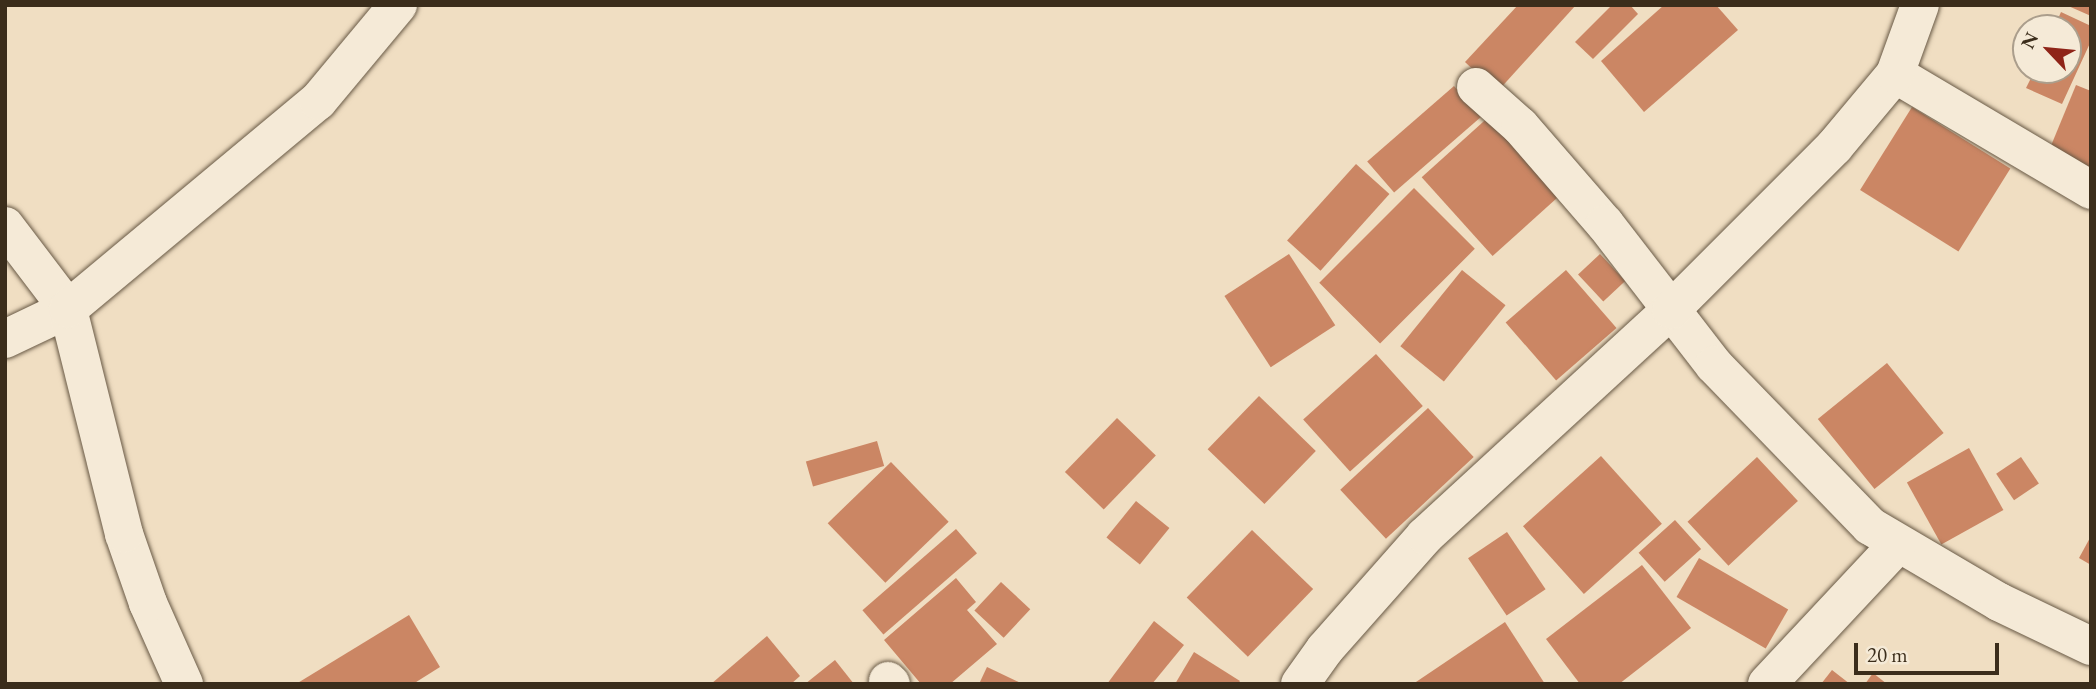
<!DOCTYPE html>
<html>
<head>
<meta charset="utf-8">
<style>
  body { margin:0 }
  #map { position:relative; width:2096px; height:689px; overflow:hidden; background:#f0dec2; font-family:"EB Garamond",serif }
  div>[style] { position:absolute }
  .building>* { inset:0; background:#cb8664; transform-origin:0 0 }
  .roads { filter:drop-shadow(0 0 2px #685945) drop-shadow(0 0 2px #685945) }
  .minor>* { height:38px; margin:-19px; padding:0 19px; transform-origin:19px; border-radius:19px; background:#f5ead7 }
  span { translate:-50% -50%; white-space:nowrap; text-align:center; line-height:1.15; -webkit-text-stroke:6px #f5ead7; paint-order:stroke }
  .frame { position:absolute; inset:0; border:7px solid #3b2d1b; pointer-events:none }
  .north { position:absolute; left:2012px; top:14px; width:70px; height:70px; box-sizing:border-box; background:#f5ead7; border:2px solid #ab9e8c; border-radius:50%; rotate:296deg; font-size:19px; font-weight:700; line-height:28px; text-align:center; color:#3b2d1b }
  .north::after { content:''; display:block; margin:auto; width:24px; height:32px; background:#8f2418; clip-path:polygon(50% 0,100% 100%,50% 72%,0 100%) }
  .scale { position:absolute; left:1854px; top:643px; width:145px; height:32px; box-sizing:border-box; border:4px solid #3b2d1b; border-top:0; padding-left:9px; font-size:21px; line-height:24px; white-space:nowrap; color:#3b2d1b; -webkit-text-stroke:5px #f5ead7; paint-order:stroke }
</style>
</head>
<body>
<div id="map">
  <div class="building">
    <i style="clip-path:polygon(1518px 5px,1576px 5px,1497px 92px,1465px 62px)"></i>
    <i style="clip-path:polygon(1612px 5px,1630px 5px,1638px 14px,1593px 59px,1575px 42px)"></i>
    <i style="clip-path:polygon(1664px 5px,1716px 5px,1738px 30px,1644px 112px,1601px 61px)"></i>
    <i style="clip-path:polygon(2066px 5px,2091px 5px,2091px 16px)"></i>
    <i style="clip-path:polygon(2061px 12px,2091px 26px,2091px 41px,2062px 104px,2026px 88px,2035px 70px,2068px 70px,2068px 28px,2054px 28px)"></i>
    <i style="clip-path:polygon(2076px 85px,2091px 91px,2091px 171px,2048px 153px)"></i>
    <i style="left:1454px;top:86px;width:41px;height:115px;rotate:49deg"></i>
    <i style="left:1912px;top:107px;width:116px;height:98px;rotate:32deg"></i>
    <i style="left:1493px;top:113px;width:106px;height:96px;rotate:48deg"></i>
    <i style="left:1356px;top:164px;width:45px;height:103px;rotate:42deg"></i>
    <i style="left:1414px;top:188px;width:86px;height:134px;rotate:45deg"></i>
    <i style="left:1289px;top:254px;width:85px;height:77px;rotate:57deg"></i>
    <i style="left:1600px;top:254px;width:37px;height:30px;rotate:47deg"></i>
    <i style="left:1462px;top:270px;width:56px;height:98px;rotate:39deg"></i>
    <i style="left:1566px;top:270px;width:77px;height:80px;rotate:49deg"></i>
    <i style="left:1376px;top:354px;width:70px;height:98px;rotate:48deg"></i>
    <i style="left:1887px;top:363px;width:90px;height:89px;rotate:51deg"></i>
    <i style="left:1259px;top:396px;width:79px;height:74px;rotate:44deg"></i>
    <i style="left:1428px;top:408px;width:67px;height:120px;rotate:47deg"></i>
    <i style="left:1117px;top:418px;width:54px;height:75px;rotate:44deg"></i>
    <i style="left:877px;top:441px;width:26px;height:74px;rotate:74deg"></i>
    <i style="left:1969px;top:448px;width:71px;height:71px;rotate:61deg"></i>
    <i style="left:1601px;top:456px;width:91px;height:105px;rotate:48deg"></i>
    <i style="left:1757px;top:457px;width:60px;height:95px;rotate:47deg"></i>
    <i style="left:2021px;top:457px;width:32px;height:30px;rotate:56deg"></i>
    <i style="left:891px;top:462px;width:83px;height:88px;rotate:46deg"></i>
    <i style="left:1136px;top:501px;width:43px;height:47px;rotate:39deg"></i>
    <i style="left:1675px;top:520px;width:39px;height:49px;rotate:48deg"></i>
    <i style="left:956px;top:529px;width:32px;height:124px;rotate:49deg"></i>
    <i style="left:1252px;top:530px;width:85px;height:94px;rotate:44deg"></i>
    <i style="left:1507px;top:532px;width:69px;height:47px;rotate:56deg"></i>
    <i style="clip-path:polygon(2091px 536px,2091px 565px,2079px 558px)"></i>
    <i style="left:1699px;top:558px;width:103px;height:45px;rotate:30deg"></i>
    <i style="clip-path:polygon(1642px 565px,1691px 628px,1619px 684px,1580px 684px,1546px 639px)"></i>
    <i style="clip-path:polygon(956px 578px,976px 602px,967px 610px,997px 644px,950px 684px,921px 684px,884px 640px)"></i>
    <i style="left:1001px;top:582px;width:40px;height:39px;rotate:43deg"></i>
    <i style="clip-path:polygon(409px 615px,440px 667px,413px 684px,296px 684px)"></i>
    <i style="clip-path:polygon(1154px 621px,1184px 645px,1152px 684px,1107px 684px)"></i>
    <i style="clip-path:polygon(1505px 622px,1545px 684px,1413px 684px)"></i>
    <i style="clip-path:polygon(767px 636px,800px 676px,791px 684px,711px 684px)"></i>
    <i style="clip-path:polygon(1194px 652px,1240px 681px,1238px 684px,1175px 684px)"></i>
    <i style="clip-path:polygon(835px 660px,854px 684px,805px 684px)"></i>
    <i style="clip-path:polygon(987px 667px,1023px 684px,979px 684px)"></i>
    <i style="clip-path:polygon(1832px 670px,1850px 684px,1821px 684px)"></i>
    <i style="clip-path:polygon(1873px 673px,1887px 684px,1865px 684px)"></i>
  </div>
  <div class="roads">
    <div class="minor">
      <i style="left:1895px;top:74px;width:228px;rotate:30.6deg"></i>
      <i style="left:1476px;top:87px;width:59px;rotate:41.6deg"></i>
      <i style="left:1520px;top:126px;width:130px;rotate:49.1deg"></i>
      <i style="left:1605px;top:224px;width:178px;rotate:52.3deg"></i>
      <i style="left:1714px;top:365px;width:224px;rotate:45.9deg"></i>
      <i style="left:1870px;top:526px;width:150px;rotate:30.5deg"></i>
      <i style="left:1999px;top:602px;width:102px;rotate:25.6deg"></i>
      <i style="left:5px;top:226px;width:104px;rotate:52.8deg"></i>
      <i style="left:68px;top:309px;width:70px;rotate:154.5deg"></i>
      <i style="left:888px;top:681px;width:4px;rotate:45deg"></i>
      <i style="left:184px;top:684px;width:89px;rotate:-114deg"></i>
      <i style="left:148px;top:603px;width:73px;rotate:-109.2deg"></i>
      <i style="left:124px;top:534px;width:232px;rotate:-104deg"></i>
      <i style="left:68px;top:309px;width:325px;rotate:-39.8deg"></i>
      <i style="left:318px;top:101px;width:125px;rotate:-50.2deg"></i>
      <i style="left:1300px;top:684px;width:43px;rotate:-54.5deg"></i>
      <i style="left:1325px;top:649px;width:151px;rotate:-48.5deg"></i>
      <i style="left:1425px;top:536px;width:334px;rotate:-42.6deg"></i>
      <i style="left:1671px;top:310px;width:231px;rotate:-45deg"></i>
      <i style="left:1834px;top:147px;width:95px;rotate:-50.1deg"></i>
      <i style="left:1895px;top:74px;width:73px;rotate:-70.1deg"></i>
      <i style="left:1767px;top:684px;width:190px;rotate:-46.9deg"></i>
    </div>
  </div>
  <div class="frame"></div>
  <div class="north">N</div>
  <div class="scale">20 m</div>
</div>
</body>
</html>
